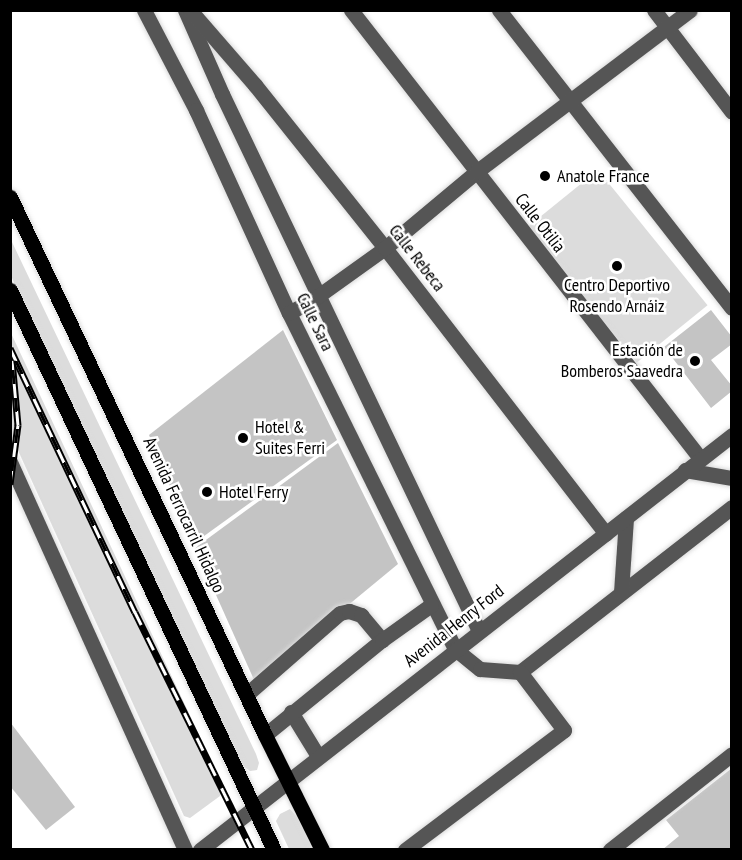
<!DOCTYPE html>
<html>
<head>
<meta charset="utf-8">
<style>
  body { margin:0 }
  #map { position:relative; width:742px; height:860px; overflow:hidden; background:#fff; font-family:"PT Sans Narrow",sans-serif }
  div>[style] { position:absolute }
  .green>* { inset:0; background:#dcdcdc; transform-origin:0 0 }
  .building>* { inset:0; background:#c4c4c4 }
  .roads { filter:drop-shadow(0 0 2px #dbdbdb) drop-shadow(0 0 2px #dbdbdb) }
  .minor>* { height:15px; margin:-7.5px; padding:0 7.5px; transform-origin:7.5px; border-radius:7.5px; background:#555 }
  .major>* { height:15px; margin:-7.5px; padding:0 7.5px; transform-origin:7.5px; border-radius:7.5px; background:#000 }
  .rail>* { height:7px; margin-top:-3.5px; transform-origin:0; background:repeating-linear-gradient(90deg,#fff 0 14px,#000 0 28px); box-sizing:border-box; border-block:2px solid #000 }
  .dots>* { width:16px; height:16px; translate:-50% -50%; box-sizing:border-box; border:3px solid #fff; border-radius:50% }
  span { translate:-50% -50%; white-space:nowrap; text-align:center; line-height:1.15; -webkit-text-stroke:5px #fff; paint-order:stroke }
  .poi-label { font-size:18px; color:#000 }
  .left { translate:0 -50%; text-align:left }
  .right { translate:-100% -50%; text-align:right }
  .street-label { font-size:18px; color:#000 }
  .frame { position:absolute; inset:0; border:12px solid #000; pointer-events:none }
</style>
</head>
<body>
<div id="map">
  <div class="green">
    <i style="left:598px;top:170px;width:174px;height:91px;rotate:51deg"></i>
    <i style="clip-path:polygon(11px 240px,256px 754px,259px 763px,257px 770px,250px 771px,241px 764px,11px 276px)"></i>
    <i style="clip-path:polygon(10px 331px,223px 786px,220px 796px,190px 818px,184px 816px,11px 435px)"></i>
    <i style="clip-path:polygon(290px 809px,297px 817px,313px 849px,289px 849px,276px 821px,280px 814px)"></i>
  </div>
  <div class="building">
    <i style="clip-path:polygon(711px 310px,732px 337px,732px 344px,711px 360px,732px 386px,732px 391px,711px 408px,664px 347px)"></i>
    <i style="clip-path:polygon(283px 330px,337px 440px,193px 544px,149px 435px)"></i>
    <i style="clip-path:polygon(338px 443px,398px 564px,255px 682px,195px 548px)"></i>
    <i style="clip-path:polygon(10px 722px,75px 807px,46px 830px,10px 786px)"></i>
    <i style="clip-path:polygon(732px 768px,732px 850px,662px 850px,679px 836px,666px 820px)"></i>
  </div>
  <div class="roads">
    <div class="minor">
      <i style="left:144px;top:10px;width:113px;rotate:62.5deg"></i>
      <i style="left:196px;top:110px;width:223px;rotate:65.4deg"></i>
      <i style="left:289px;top:313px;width:375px;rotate:63.7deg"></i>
      <i style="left:455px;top:649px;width:32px;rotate:39deg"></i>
      <i style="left:480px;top:669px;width:40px;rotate:4.3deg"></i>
      <i style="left:520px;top:672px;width:269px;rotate:-37.9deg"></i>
      <i style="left:185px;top:10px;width:92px;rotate:66.2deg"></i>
      <i style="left:222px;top:94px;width:595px;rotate:64.42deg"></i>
      <i style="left:190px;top:10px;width:99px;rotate:49.1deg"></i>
      <i style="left:255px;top:85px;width:208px;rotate:51.4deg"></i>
      <i style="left:385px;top:248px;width:361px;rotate:52.3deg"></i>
      <i style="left:351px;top:10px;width:568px;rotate:52.08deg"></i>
      <i style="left:499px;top:10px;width:378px;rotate:52deg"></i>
      <i style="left:654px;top:10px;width:128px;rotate:52.6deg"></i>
      <i style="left:289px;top:313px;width:34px;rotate:-30deg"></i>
      <i style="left:318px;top:296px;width:82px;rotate:-35.6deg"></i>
      <i style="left:385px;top:248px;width:119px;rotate:-39.9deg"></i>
      <i style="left:476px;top:172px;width:268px;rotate:-37.1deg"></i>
      <i style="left:10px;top:462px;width:426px;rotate:65.7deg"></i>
      <i style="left:685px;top:470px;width:48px;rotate:9.7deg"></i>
      <i style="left:621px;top:592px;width:74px;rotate:-86.1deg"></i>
      <i style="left:247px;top:694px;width:123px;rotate:-41.1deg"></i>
      <i style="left:340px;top:613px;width:9px;rotate:-13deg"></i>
      <i style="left:349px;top:611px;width:13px;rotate:18deg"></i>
      <i style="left:361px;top:615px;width:33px;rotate:50deg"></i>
      <i style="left:291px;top:712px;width:52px;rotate:58.5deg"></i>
      <i style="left:265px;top:735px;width:151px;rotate:-39.1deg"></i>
      <i style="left:382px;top:640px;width:60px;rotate:-35.5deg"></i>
      <i style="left:200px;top:850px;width:675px;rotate:-37.96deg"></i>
      <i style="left:405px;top:850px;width:199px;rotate:-37deg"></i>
      <i style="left:564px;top:730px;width:73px;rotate:-127.2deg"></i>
      <i style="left:610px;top:850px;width:155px;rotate:-38.2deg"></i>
    </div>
    <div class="major">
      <i style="left:10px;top:197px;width:595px;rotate:64.64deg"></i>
      <i style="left:265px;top:735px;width:128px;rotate:63.6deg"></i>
      <i style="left:10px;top:290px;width:619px;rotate:64.76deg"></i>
    </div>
  </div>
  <div class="rail">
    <i style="left:10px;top:348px;width:292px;rotate:64.7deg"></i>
    <i style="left:135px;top:612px;width:265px;rotate:63.8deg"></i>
    <i style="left:10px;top:484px;width:60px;rotate:-82.3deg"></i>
    <i style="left:18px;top:425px;width:65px;rotate:-95.3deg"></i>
  </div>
  <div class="dots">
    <i style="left:545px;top:176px;background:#000"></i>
    <i style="left:617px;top:266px;background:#000"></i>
    <i style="left:695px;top:361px;background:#000"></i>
    <i style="left:243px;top:438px;background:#000"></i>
    <i style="left:207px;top:492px;background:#000"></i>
  </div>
  <div class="poi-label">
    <span class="left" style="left:557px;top:176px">Anatole France</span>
    <span style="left:617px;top:296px">Centro Deportivo<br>Rosendo Arnáiz</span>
    <span class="right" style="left:683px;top:361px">Estación de<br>Bomberos Saavedra</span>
    <span class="left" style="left:255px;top:438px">Hotel &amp;<br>Suites Ferri</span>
    <span class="left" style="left:219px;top:492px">Hotel Ferry</span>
  </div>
  <div class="street-label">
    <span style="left:540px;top:223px;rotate:52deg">Calle Otilia</span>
    <span style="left:417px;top:258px;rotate:52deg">Calle Rebeca</span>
    <span style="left:315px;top:322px;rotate:64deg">Calle Sara</span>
    <span style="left:184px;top:515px;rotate:65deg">Avenida Ferrocarril Hidalgo</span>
    <span style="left:454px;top:626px;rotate:-38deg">Avenida Henry Ford</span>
  </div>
  <div class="frame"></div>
</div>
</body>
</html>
